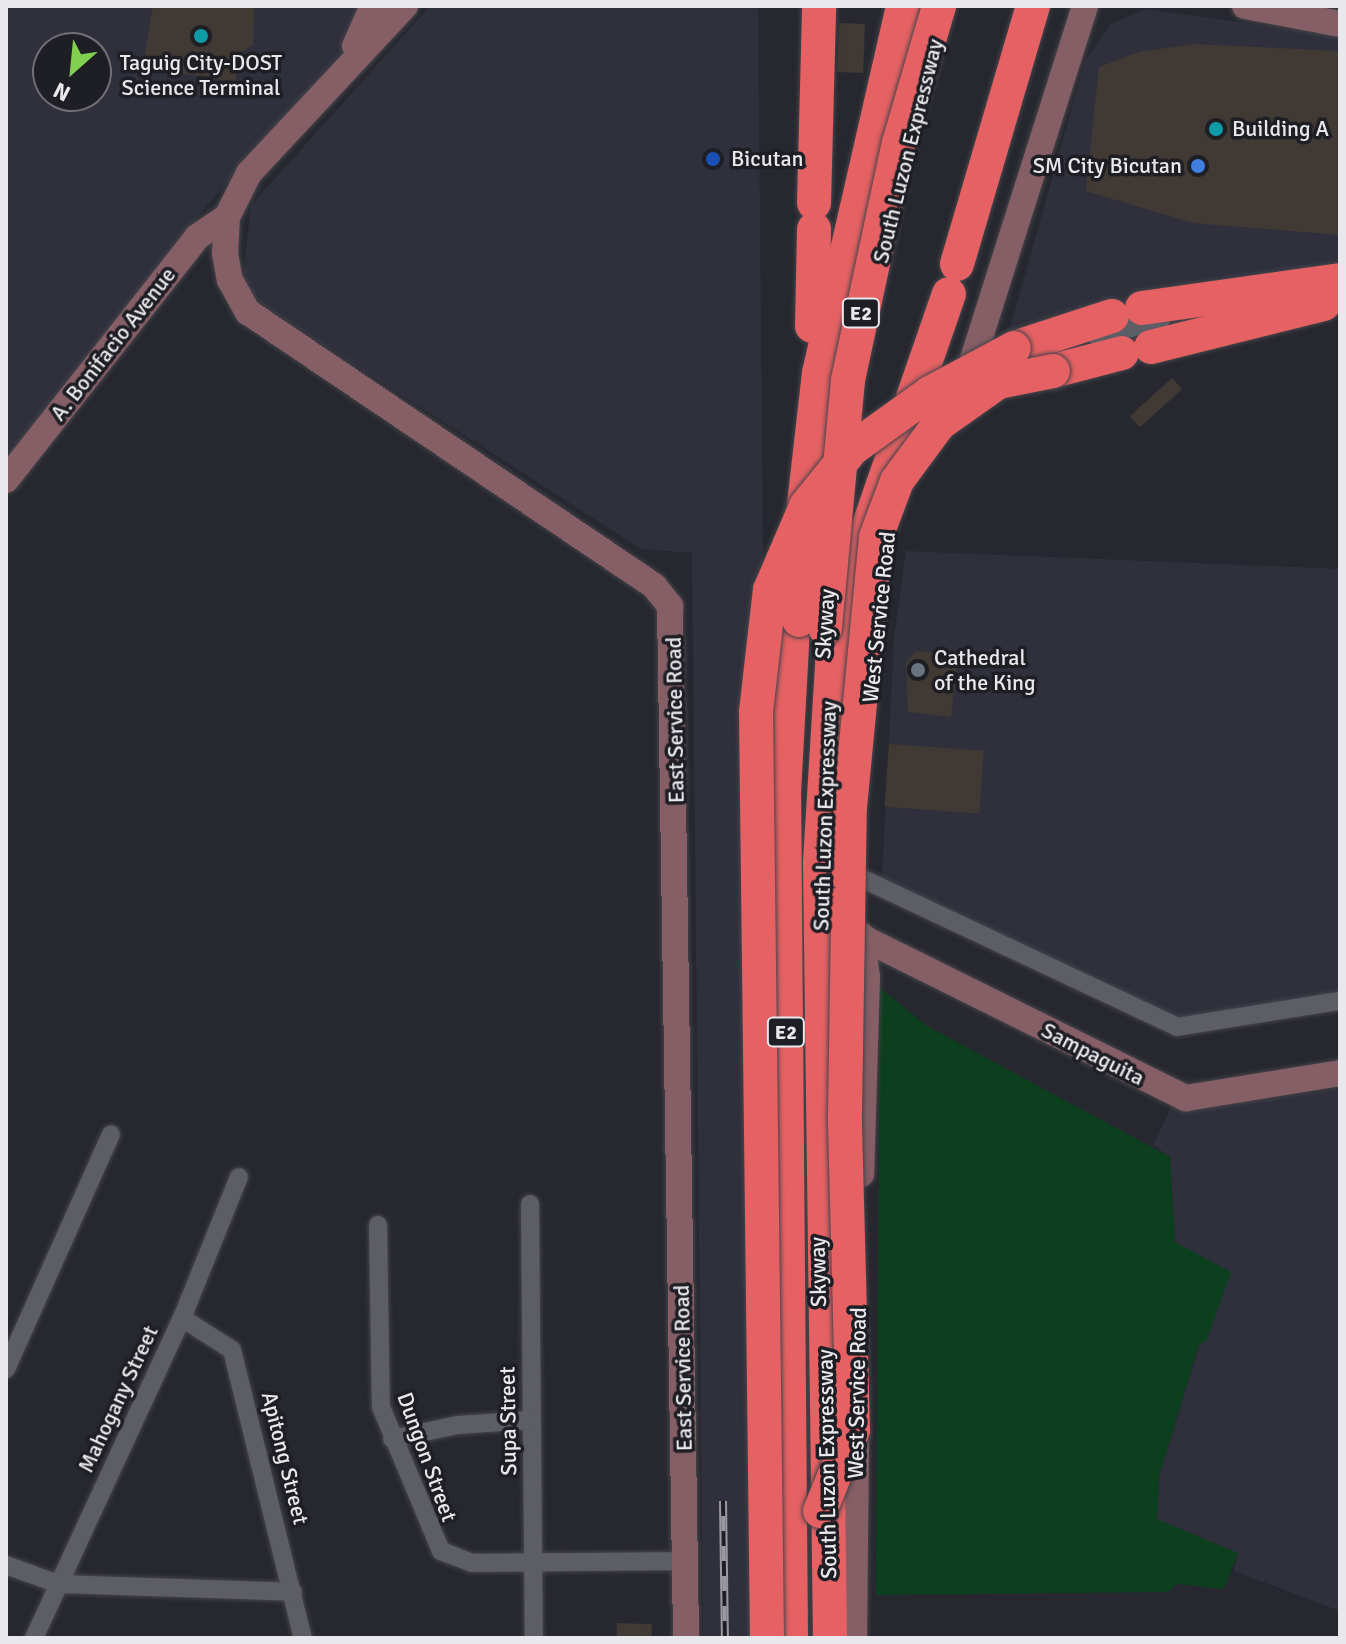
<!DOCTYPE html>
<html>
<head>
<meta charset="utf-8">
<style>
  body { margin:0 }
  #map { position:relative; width:1346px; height:1644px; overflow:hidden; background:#27272f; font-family:Signika,sans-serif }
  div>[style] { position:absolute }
  .built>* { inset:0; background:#30303d }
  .green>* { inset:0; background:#0c3f1e }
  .building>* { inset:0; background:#413a34; transform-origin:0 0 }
  .roads { filter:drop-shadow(0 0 2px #44444a) drop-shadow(0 0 2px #44444a) }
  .street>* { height:18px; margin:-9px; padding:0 9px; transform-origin:9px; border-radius:9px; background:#5d5d66 }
  .secondary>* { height:26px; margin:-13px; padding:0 13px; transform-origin:13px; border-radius:13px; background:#865e65 }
  .highway>* { height:34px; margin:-17px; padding:0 17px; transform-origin:17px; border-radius:17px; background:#e56163 }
  .rail>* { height:8px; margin-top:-4px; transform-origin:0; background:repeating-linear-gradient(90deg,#1e1e25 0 15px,#99999f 0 30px); box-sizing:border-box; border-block:2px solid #99999f }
  .bridges { filter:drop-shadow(0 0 2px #44444a) drop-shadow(0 0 2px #44444a) }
  .highway-bridge>* { height:34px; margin:-17px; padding:0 17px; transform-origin:17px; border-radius:17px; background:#e56163 }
  .dots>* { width:22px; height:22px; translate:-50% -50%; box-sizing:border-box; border:4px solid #1e1e25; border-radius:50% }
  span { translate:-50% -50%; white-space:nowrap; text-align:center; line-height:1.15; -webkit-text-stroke:7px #1e1e25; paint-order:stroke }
  .shield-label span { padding:2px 6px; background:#1e1e25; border:2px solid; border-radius:6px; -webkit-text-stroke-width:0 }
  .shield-label { font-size:20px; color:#e8e8ed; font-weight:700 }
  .poi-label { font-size:22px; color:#e8e8ed }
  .left { translate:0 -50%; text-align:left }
  .right { translate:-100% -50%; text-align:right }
  .street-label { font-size:22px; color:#e8e8ed }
  .frame { position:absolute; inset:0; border:8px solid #e8e8ed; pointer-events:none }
  .north { position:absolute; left:32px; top:32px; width:80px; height:80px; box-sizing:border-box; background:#1e1e25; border:2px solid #6f6f75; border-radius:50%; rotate:207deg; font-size:22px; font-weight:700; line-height:32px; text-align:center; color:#e8e8ed }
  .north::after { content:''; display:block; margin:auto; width:28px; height:36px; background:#81d051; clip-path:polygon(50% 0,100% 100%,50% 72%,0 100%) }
</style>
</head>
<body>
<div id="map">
  <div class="built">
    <i style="clip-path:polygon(evenodd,6px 6px,367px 6px,348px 45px,198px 216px,6px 459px,6px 6px,48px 48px,96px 48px,96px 96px,48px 96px,48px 48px)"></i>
    <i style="clip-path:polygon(430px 6px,758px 6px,773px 1638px,703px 1638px,692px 553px,641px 549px,260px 304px,243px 277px,251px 205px)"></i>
    <i style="clip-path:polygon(1145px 9px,1340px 36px,1340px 272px,1138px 298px,1008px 336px,1085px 61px,1111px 24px)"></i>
    <i style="clip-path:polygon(906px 551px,1340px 569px,1340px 995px,1173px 1024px,882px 878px,894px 637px)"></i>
    <i style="clip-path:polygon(1340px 1089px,1340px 1611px,1234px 1571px,1238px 1553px,1157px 1520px,1159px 1476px,1200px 1344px,1206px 1341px,1175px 1242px,1170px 1157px,1153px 1145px,1172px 1106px,1185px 1110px)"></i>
  </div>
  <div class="green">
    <i style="clip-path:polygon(880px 988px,927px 1026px,1170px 1157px,1175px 1242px,1231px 1272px,1206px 1342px,1199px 1344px,1159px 1476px,1157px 1519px,1238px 1553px,1224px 1589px,1177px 1584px,1168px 1592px,876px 1595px)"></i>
  </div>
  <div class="building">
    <i style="clip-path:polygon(153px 6px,254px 6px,253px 45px,240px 52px,235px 82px,143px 67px)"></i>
    <i style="left:839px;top:23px;width:26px;height:49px;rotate:2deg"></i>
    <i style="clip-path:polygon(1194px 44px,1340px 51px,1340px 235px,1193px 223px,1086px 191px,1099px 67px,1139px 52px)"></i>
    <i style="left:1172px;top:378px;width:15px;height:57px;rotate:48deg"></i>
    <i style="clip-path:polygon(917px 651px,958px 656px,951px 717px,908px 712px,906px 662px)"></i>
    <i style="left:889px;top:744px;width:95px;height:63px;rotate:4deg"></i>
    <i style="left:617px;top:1623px;width:35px;height:15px;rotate:2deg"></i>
  </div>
  <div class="roads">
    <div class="street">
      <i style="left:1097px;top:337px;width:66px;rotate:-14.9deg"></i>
      <i style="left:863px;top:879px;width:347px;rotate:25.2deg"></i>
      <i style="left:1177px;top:1027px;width:165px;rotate:-9.1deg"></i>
      <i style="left:530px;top:1204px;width:434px;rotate:89.5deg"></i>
      <i style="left:378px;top:1225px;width:182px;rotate:89.1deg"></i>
      <i style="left:381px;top:1407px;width:156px;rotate:67.4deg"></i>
      <i style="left:441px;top:1551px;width:33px;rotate:21deg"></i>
      <i style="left:472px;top:1563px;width:213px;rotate:-0.5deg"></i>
      <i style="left:182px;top:1318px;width:59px;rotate:32.6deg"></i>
      <i style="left:232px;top:1350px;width:297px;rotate:76.2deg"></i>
      <i style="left:6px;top:1369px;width:257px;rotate:-65.9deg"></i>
      <i style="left:392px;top:1439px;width:67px;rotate:-12deg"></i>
      <i style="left:458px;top:1425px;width:74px;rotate:-3.9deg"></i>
      <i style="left:6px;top:1565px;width:55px;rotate:20.1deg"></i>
      <i style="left:58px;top:1584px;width:235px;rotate:1.9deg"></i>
      <i style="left:34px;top:1638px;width:353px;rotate:-65.2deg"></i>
      <i style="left:182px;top:1318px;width:152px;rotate:-68deg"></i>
    </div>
    <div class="secondary">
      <i style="left:405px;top:6px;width:229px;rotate:133deg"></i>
      <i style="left:249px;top:173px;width:49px;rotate:116.6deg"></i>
      <i style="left:227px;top:217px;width:36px;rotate:93deg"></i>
      <i style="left:225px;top:253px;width:27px;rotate:80deg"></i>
      <i style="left:230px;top:280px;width:37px;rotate:61deg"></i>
      <i style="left:248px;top:312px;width:490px;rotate:34deg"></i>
      <i style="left:654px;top:586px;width:26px;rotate:51deg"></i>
      <i style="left:670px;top:606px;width:1032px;rotate:89.11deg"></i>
      <i style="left:1245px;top:6px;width:97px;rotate:10.7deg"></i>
      <i style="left:355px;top:46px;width:44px;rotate:-65.8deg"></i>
      <i style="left:967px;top:378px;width:390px;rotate:-72.4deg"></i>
      <i style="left:6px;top:480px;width:309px;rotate:-51.8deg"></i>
      <i style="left:197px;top:237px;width:36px;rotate:-34deg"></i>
      <i style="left:861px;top:935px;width:42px;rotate:81.9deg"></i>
      <i style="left:867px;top:977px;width:197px;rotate:91.7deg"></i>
      <i style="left:861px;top:937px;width:363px;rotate:26.4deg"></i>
      <i style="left:1186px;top:1098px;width:156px;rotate:-9.2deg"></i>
      <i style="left:854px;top:1638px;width:204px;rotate:-89.4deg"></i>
    </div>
    <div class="highway">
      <i style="left:814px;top:203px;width:197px;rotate:-88.5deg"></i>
      <i style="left:957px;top:264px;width:269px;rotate:-73.6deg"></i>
      <i style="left:1142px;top:308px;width:200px;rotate:-8deg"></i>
      <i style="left:812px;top:326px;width:97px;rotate:-88.8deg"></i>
      <i style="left:1151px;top:347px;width:178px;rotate:-14deg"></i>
      <i style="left:1014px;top:348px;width:103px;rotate:-18.1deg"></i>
      <i style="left:1053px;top:371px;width:71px;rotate:-14.6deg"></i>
      <i style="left:802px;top:522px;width:150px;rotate:-83.5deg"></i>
      <i style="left:819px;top:373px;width:376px;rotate:-77.1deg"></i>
      <i style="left:835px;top:623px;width:348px;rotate:-70.9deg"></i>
      <i style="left:791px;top:1638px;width:845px;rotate:-90.47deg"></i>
      <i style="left:784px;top:793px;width:202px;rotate:-86.9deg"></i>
      <i style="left:830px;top:1638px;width:776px;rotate:-90.74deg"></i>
      <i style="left:820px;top:862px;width:263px;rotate:-86.5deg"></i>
    </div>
  </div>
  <div class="rail">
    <i style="left:723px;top:1501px;width:137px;rotate:89.2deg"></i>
  </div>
  <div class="bridges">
    <div class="highway-bridge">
      <i style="left:799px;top:620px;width:98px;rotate:-83.5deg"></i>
      <i style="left:825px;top:628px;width:249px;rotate:-84.7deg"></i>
      <i style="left:848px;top:380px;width:242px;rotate:-77.9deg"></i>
      <i style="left:899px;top:143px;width:143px;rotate:-73.7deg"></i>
      <i style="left:820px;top:1511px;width:87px;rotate:-67.8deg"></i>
      <i style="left:853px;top:1430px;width:316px;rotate:-91.5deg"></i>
      <i style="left:845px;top:1114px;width:307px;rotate:-89.1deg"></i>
      <i style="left:850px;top:807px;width:271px;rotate:-84.5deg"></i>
      <i style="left:876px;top:537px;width:60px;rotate:-69.4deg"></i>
      <i style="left:897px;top:481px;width:71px;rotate:-53.6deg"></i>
      <i style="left:939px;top:424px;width:72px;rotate:-35.4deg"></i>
      <i style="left:998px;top:382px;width:56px;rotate:-11.3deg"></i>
      <i style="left:767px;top:1638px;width:926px;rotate:-90.68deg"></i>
      <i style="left:756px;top:712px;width:123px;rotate:-83.5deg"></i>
      <i style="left:770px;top:590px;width:91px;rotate:-66.8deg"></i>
      <i style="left:806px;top:506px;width:73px;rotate:-51.1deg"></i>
      <i style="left:852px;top:449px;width:96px;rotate:-35.7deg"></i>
      <i style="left:930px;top:393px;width:95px;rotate:-28.2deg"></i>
    </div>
  </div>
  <div class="dots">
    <i style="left:201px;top:36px;background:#0f9aa8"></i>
    <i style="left:1216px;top:129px;background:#0f9aa8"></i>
    <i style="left:713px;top:159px;background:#1a4fb4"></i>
    <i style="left:1198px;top:166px;background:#3f7fe0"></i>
    <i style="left:918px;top:670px;background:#6b7280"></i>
  </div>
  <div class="shield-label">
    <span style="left:861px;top:313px">E2</span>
    <span style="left:786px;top:1032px">E2</span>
  </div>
  <div class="poi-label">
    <span style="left:201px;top:75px">Taguig City-DOST<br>Science Terminal</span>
    <span class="left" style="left:1232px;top:129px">Building A</span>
    <span class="left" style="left:731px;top:159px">Bicutan</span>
    <span class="right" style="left:1182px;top:166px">SM City Bicutan</span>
    <span class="left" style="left:934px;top:670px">Cathedral<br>of the King</span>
  </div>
  <div class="street-label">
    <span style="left:908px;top:151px;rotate:-76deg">South Luzon Expressway</span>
    <span style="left:113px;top:344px;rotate:-52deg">A. Bonifacio Avenue</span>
    <span style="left:879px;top:617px;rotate:-84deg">West Service Road</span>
    <span style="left:825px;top:624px;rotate:-86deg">Skyway</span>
    <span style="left:675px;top:720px;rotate:-91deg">East Service Road</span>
    <span style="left:825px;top:816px;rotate:-88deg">South Luzon Expressway</span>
    <span style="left:1093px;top:1054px;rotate:27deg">Sampaguita</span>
    <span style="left:818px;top:1272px;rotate:-91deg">Skyway</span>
    <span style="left:683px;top:1368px;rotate:-91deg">East Service Road</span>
    <span style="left:857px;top:1393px;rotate:-89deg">West Service Road</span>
    <span style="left:118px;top:1399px;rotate:-65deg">Mahogany Street</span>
    <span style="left:508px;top:1421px;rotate:-91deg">Supa Street</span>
    <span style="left:427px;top:1457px;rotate:70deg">Dungon Street</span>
    <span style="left:285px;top:1458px;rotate:76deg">Apitong Street</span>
    <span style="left:827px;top:1464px;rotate:-91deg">South Luzon Expressway</span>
  </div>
  <div class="frame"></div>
  <div class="north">N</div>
</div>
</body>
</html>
